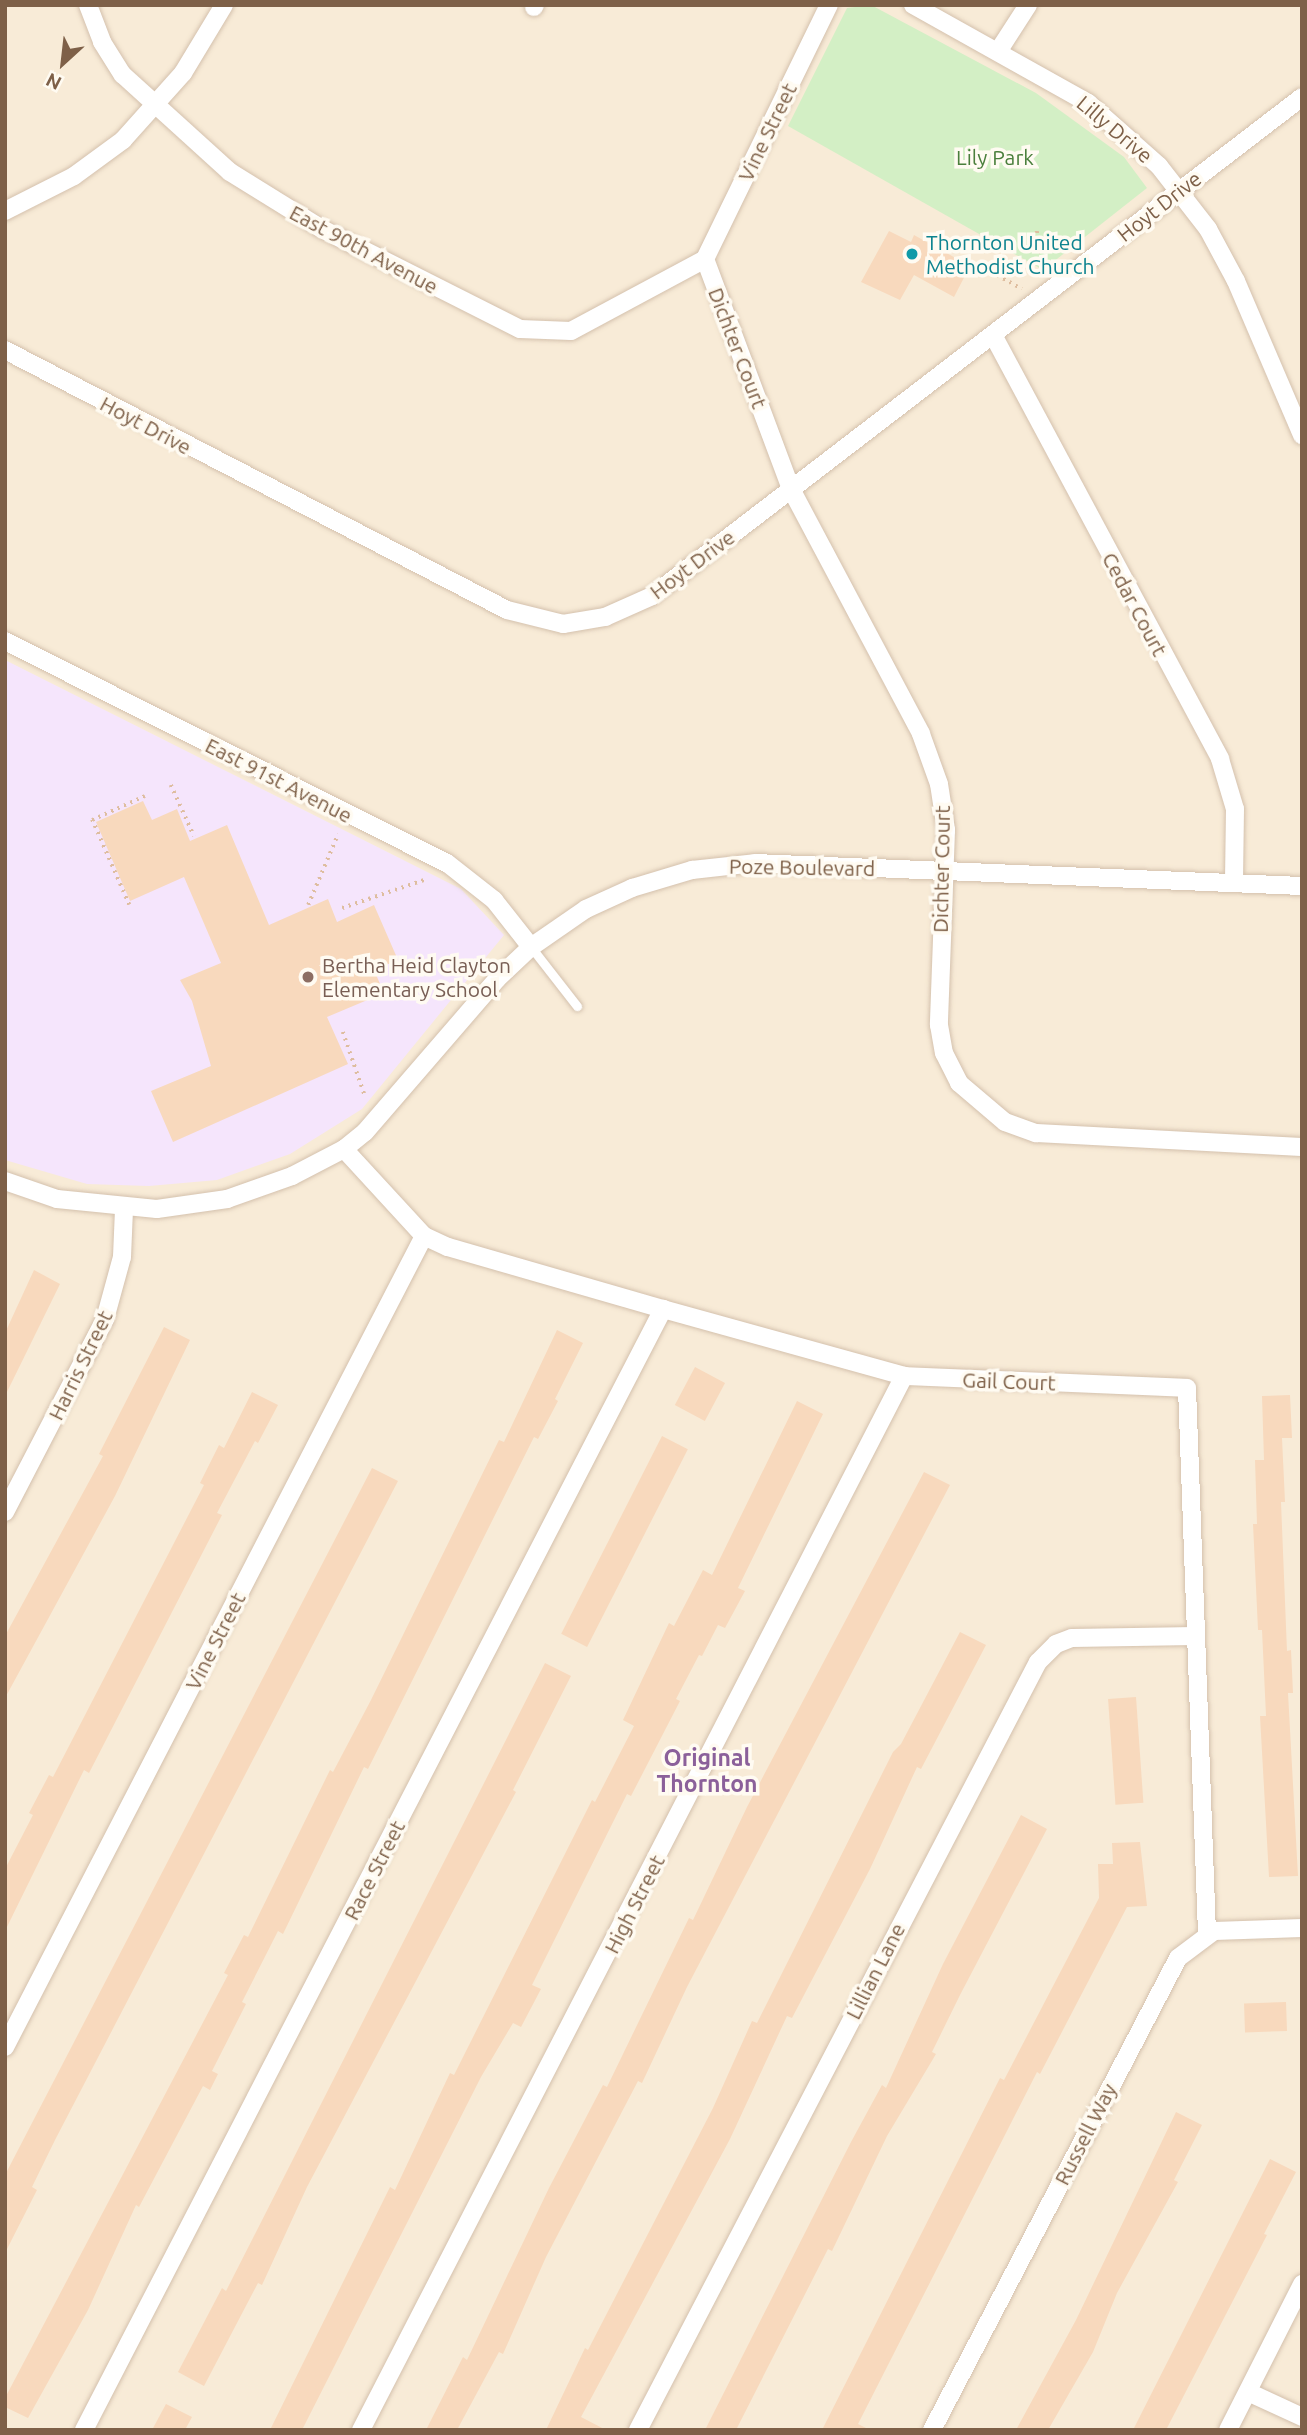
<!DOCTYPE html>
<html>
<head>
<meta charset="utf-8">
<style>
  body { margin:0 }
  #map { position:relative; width:1307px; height:2435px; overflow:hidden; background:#fff8e9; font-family:Ubuntu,sans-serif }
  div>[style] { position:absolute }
  .residential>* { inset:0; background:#f8ebd7; transform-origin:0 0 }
  .education>* { inset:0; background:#f5e5fc }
  .green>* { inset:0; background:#d3efc5 }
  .building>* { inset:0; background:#f8d9bd; transform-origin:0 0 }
  .path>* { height:3.5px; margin-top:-1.75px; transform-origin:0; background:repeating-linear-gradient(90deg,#debd9f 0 2px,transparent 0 7px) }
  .roads { filter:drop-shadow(0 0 2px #d4c1ad) drop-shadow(0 0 2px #d4c1ad) }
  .lane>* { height:9px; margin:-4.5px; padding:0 4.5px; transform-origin:4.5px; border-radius:4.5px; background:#fff }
  .street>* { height:18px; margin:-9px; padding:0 9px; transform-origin:9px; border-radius:9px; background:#fff }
  .dots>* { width:19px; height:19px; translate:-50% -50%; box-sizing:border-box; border:4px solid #fffbf2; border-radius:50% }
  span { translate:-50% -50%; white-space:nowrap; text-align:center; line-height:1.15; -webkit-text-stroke:7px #fffbf2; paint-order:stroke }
  .street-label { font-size:21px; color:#7e6048 }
  .park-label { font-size:21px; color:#4a7f3c }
  .culture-label { font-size:21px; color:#0d838f }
  .left { translate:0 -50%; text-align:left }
  .education-label { font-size:21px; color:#785e54 }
  .neighbourhood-label { font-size:23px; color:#8b609a; font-weight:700 }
  .frame { position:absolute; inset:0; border:7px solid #7e6048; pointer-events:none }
  .north { position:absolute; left:28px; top:28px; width:70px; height:70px; -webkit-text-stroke:5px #fffbf2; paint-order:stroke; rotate:207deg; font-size:19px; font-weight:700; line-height:28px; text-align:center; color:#7e6048 }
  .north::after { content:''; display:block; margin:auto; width:24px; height:32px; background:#7e6048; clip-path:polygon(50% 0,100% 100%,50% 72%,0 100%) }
</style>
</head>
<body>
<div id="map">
  <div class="residential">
    <i style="left:5px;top:5px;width:1297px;height:2425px"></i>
  </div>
  <div class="education">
    <i style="clip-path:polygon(5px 660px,461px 889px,504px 935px,362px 1109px,290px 1154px,217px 1180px,149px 1186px,87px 1184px,5px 1160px)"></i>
  </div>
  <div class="green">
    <i style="clip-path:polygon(871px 5px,1036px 93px,1124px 157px,1147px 188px,1043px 270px,788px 126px,847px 8px)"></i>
  </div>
  <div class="building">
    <i style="clip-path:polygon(889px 231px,911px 242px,914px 235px,970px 266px,954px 297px,914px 275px,900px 300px,861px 282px)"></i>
    <i style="clip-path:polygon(143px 801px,152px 820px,177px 809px,190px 841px,227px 825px,269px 925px,328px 899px,337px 922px,374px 905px,398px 960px,374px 970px,384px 993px,327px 1017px,348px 1064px,173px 1142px,151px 1091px,211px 1066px,192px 1001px,180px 980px,221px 963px,184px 877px,130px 901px,96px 822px)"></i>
    <i style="clip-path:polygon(34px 1270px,60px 1284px,5px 1396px,5px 1333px)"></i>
    <i style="clip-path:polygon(164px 1327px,190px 1340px,115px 1496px,5px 1698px,5px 1636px,103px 1456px,99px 1454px)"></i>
    <i style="clip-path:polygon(557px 1330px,583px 1343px,555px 1399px,558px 1401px,538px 1439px,534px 1437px,368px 1769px,364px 1767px,283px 1934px,278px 1931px,242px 2002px,246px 2004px,212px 2071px,218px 2074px,210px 2090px,203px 2086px,139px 2207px,136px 2205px,88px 2310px,28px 2418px,5px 2407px,5px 2398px,228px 1975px,224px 1973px,244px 1935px,248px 1937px,330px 1770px,333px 1772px,371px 1700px,499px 1440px,504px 1442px)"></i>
    <i style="left:695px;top:1367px;width:34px;height:43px;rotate:28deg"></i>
    <i style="clip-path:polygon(252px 1392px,278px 1405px,258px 1443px,255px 1441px,217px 1513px,222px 1515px,89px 1773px,84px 1770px,5px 1931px,5px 1869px,33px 1815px,29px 1813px,49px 1775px,53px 1777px,204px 1485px,200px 1483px,219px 1445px,224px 1448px)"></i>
    <i style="clip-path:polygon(1290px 1395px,1292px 1438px,1282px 1438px,1285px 1502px,1281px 1502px,1287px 1651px,1291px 1650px,1293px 1693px,1288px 1693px,1298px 1876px,1269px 1877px,1260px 1716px,1266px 1716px,1262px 1630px,1258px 1630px,1253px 1524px,1257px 1524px,1255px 1460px,1264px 1460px,1262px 1396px)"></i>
    <i style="clip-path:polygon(797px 1401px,823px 1414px,738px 1588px,745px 1591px,725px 1628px,718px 1625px,702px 1656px,699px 1655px,676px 1699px,680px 1701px,631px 1796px,627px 1794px,532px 1985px,541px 1989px,521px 2027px,513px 2023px,481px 2077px,302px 2430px,270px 2430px,390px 2187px,395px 2190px,450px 2073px,454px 2075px,592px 1800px,595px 1802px,634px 1726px,623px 1720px,669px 1623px,674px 1626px,703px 1570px,712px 1575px)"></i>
    <i style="left:662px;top:1436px;width:29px;height:222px;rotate:27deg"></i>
    <i style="clip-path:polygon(372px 1468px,398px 1481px,55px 2140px,32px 2187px,37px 2190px,5px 2253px,5px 2175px)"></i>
    <i style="clip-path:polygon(924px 1472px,950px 1485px,687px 1987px,642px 2083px,638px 2081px,546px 2257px,503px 2354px,499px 2352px,457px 2430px,426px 2430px,463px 2357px,467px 2360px,549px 2188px,603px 2085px,607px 2087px,689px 1918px,693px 1920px,747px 1807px)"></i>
    <i style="clip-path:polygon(960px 1632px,986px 1645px,921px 1769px,917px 1767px,870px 1869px,792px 2018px,787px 2016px,730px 2139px,581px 2417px,606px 2430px,546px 2430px,585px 2348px,588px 2350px,713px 2108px,752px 2021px,757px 2023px,893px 1752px,901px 1744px)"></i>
    <i style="clip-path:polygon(545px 1663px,571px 1676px,513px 1790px,516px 1792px,307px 2187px,262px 2285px,258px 2283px,204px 2386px,178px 2372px,222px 2288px,226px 2291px)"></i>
    <i style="left:1136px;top:1697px;width:106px;height:28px;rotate:86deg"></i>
    <i style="clip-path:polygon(1021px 1815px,1047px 1829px,960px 1995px,932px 2052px,936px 2054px,887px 2136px,832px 2251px,828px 2249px,736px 2430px,705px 2430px,851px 2142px,882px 2085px,886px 2088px,943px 1964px)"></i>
    <i style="clip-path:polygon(1140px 1842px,1147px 1906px,1127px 1907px,1040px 2074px,1037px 2072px,858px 2424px,870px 2430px,822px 2430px,1000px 2078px,1004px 2080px,1099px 1898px,1098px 1864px,1113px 1864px,1112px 1843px)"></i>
    <i style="left:1286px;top:2002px;width:29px;height:42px;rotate:88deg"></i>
    <i style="clip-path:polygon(1176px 2112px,1202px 2125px,1174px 2180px,1178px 2182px,1117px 2293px,1093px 2352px,1048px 2430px,1016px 2430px,1076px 2320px)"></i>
    <i style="clip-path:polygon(1270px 2159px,1296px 2172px,1264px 2234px,1267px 2235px,1166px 2430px,1133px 2430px)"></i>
    <i style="clip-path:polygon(166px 2404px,192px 2417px,185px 2430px,152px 2430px)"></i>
  </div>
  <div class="path">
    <i style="left:1037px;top:231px;width:20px;rotate:81deg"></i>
    <i style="left:1040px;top:251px;width:18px;rotate:52deg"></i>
    <i style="left:979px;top:265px;width:49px;rotate:29.2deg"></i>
    <i style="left:171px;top:785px;width:56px;rotate:65.7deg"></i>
    <i style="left:129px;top:905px;width:93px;rotate:-113.5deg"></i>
    <i style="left:92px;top:820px;width:58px;rotate:-24.4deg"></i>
    <i style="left:308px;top:905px;width:77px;rotate:-67.1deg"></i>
    <i style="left:342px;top:908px;width:87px;rotate:-18.9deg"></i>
    <i style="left:343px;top:1032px;width:68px;rotate:71deg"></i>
  </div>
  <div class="roads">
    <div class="lane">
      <i style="left:531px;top:947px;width:75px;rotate:52.1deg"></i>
    </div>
    <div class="street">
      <i style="left:88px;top:5px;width:40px;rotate:69deg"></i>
      <i style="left:102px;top:42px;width:39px;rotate:58deg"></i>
      <i style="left:123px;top:75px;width:144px;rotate:42.2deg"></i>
      <i style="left:230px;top:172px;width:108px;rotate:31.8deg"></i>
      <i style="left:322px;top:229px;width:222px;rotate:26.8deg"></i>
      <i style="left:520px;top:329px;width:51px;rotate:2.2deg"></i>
      <i style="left:571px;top:331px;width:152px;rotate:-28.2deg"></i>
      <i style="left:913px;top:5px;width:201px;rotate:29.2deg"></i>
      <i style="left:1088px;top:103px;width:95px;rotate:41.6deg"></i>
      <i style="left:1159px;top:166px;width:80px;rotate:52.1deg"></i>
      <i style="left:1208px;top:229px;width:59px;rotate:61.7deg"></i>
      <i style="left:1236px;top:281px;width:168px;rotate:66.8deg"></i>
      <i style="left:534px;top:7px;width:2px;rotate:-63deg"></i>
      <i style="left:999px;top:50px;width:54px;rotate:-57.2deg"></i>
      <i style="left:5px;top:211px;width:77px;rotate:-26.9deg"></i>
      <i style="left:74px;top:176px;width:61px;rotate:-36.3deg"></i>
      <i style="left:123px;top:140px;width:90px;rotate:-48.2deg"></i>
      <i style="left:183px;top:73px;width:79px;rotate:-58.9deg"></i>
      <i style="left:705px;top:259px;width:246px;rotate:69.5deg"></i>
      <i style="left:791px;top:489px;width:277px;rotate:62deg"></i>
      <i style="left:921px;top:734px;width:53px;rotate:70.2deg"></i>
      <i style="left:939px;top:784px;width:47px;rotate:81.3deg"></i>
      <i style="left:946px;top:830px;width:195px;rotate:92.1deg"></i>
      <i style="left:939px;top:1025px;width:28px;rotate:80deg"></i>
      <i style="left:944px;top:1053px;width:34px;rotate:63deg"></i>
      <i style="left:959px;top:1083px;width:60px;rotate:40.3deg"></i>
      <i style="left:1005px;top:1122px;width:33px;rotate:20deg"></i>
      <i style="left:1036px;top:1133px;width:266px;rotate:3deg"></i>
      <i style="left:705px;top:259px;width:283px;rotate:-64deg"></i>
      <i style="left:993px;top:335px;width:481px;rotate:61.8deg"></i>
      <i style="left:1220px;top:759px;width:52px;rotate:73.3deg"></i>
      <i style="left:1235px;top:809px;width:74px;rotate:90.8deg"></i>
      <i style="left:5px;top:350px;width:565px;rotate:27.38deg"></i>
      <i style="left:507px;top:610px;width:58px;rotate:14deg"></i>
      <i style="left:563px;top:624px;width:43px;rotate:-9.5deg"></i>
      <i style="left:605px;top:617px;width:51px;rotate:-24.1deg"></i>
      <i style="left:652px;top:596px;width:819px;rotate:-37.51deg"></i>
      <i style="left:5px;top:641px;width:495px;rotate:26.7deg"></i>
      <i style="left:447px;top:863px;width:60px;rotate:38.2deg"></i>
      <i style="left:494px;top:900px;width:60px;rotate:51.8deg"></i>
      <i style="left:344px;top:1149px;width:118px;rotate:47.4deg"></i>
      <i style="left:424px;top:1236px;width:26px;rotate:25deg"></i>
      <i style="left:448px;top:1247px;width:224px;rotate:16.1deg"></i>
      <i style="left:663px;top:1309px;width:250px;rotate:15.5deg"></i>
      <i style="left:904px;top:1376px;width:283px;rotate:2.4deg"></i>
      <i style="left:1187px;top:1388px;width:545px;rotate:87.9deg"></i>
      <i style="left:5px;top:1181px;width:55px;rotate:19.1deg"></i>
      <i style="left:57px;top:1199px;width:100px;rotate:5.7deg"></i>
      <i style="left:157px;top:1209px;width:71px;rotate:-8.1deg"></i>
      <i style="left:227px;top:1199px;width:69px;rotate:-19.5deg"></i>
      <i style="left:292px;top:1176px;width:59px;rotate:-27.4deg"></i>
      <i style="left:344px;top:1149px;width:27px;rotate:-39deg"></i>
      <i style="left:365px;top:1132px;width:202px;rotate:-49.2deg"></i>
      <i style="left:497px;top:979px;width:47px;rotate:-43.3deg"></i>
      <i style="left:531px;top:947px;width:67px;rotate:-34.6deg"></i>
      <i style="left:586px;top:909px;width:51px;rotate:-24.5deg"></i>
      <i style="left:632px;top:888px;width:63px;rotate:-16.7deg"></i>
      <i style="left:692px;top:870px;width:63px;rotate:-6.3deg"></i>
      <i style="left:755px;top:863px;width:547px;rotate:2.41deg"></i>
      <i style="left:5px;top:1512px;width:217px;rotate:-62.6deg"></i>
      <i style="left:105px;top:1319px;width:64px;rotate:-74.7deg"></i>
      <i style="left:122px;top:1257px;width:48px;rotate:-87.6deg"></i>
      <i style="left:5px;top:2047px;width:913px;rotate:-62.68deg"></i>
      <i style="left:1248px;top:2392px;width:60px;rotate:24.8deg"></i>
      <i style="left:84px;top:2430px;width:1262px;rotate:-62.68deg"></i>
      <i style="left:361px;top:2430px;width:1186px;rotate:-62.74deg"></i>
      <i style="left:638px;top:2430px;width:866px;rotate:-62.49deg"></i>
      <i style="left:1038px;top:1662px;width:25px;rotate:-45deg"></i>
      <i style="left:1056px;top:1644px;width:17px;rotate:-21deg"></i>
      <i style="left:1072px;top:1638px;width:123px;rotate:-0.9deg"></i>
      <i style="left:932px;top:2430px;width:532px;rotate:-62.47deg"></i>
      <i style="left:1178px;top:1958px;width:45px;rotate:-36.9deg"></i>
      <i style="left:1214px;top:1931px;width:88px;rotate:-2deg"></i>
      <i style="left:1228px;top:2430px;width:164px;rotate:-63.1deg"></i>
    </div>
  </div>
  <div class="dots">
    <i style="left:912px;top:254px;background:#0f9aa8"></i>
    <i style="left:308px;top:977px;background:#8d6e63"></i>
  </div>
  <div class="street-label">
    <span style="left:1115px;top:129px;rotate:40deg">Lilly Drive</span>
    <span style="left:767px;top:132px;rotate:-64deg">Vine Street</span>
    <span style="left:1159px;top:206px;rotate:-38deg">Hoyt Drive</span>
    <span style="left:364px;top:249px;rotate:28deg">East 90th Avenue</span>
    <span style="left:738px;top:348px;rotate:69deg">Dichter Court</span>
    <span style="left:146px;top:425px;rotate:28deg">Hoyt Drive</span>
    <span style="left:692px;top:564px;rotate:-37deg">Hoyt Drive</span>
    <span style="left:1135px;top:604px;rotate:62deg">Cedar Court</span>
    <span style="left:279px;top:780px;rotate:27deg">East 91st Avenue</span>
    <span style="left:802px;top:867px;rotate:1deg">Poze Boulevard</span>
    <span style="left:941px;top:869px;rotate:-89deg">Dichter Court</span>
    <span style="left:80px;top:1365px;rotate:-64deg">Harris Street</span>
    <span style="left:1009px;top:1381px;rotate:2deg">Gail Court</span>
    <span style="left:215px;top:1641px;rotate:-63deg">Vine Street</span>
    <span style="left:374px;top:1870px;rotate:-63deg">Race Street</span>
    <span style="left:634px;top:1904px;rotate:-63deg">High Street</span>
    <span style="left:875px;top:1971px;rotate:-63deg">Lillian Lane</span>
    <span style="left:1085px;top:2134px;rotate:-63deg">Russell Way</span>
  </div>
  <div class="park-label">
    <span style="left:995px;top:157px">Lily Park</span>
  </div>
  <div class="culture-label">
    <span class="left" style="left:926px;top:254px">Thornton United<br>Methodist Church</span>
  </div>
  <div class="education-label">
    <span class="left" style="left:322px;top:977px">Bertha Heid Clayton<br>Elementary School</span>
  </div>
  <div class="neighbourhood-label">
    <span style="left:707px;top:1771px">Original<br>Thornton</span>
  </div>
  <div class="frame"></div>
  <div class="north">N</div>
</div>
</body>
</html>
